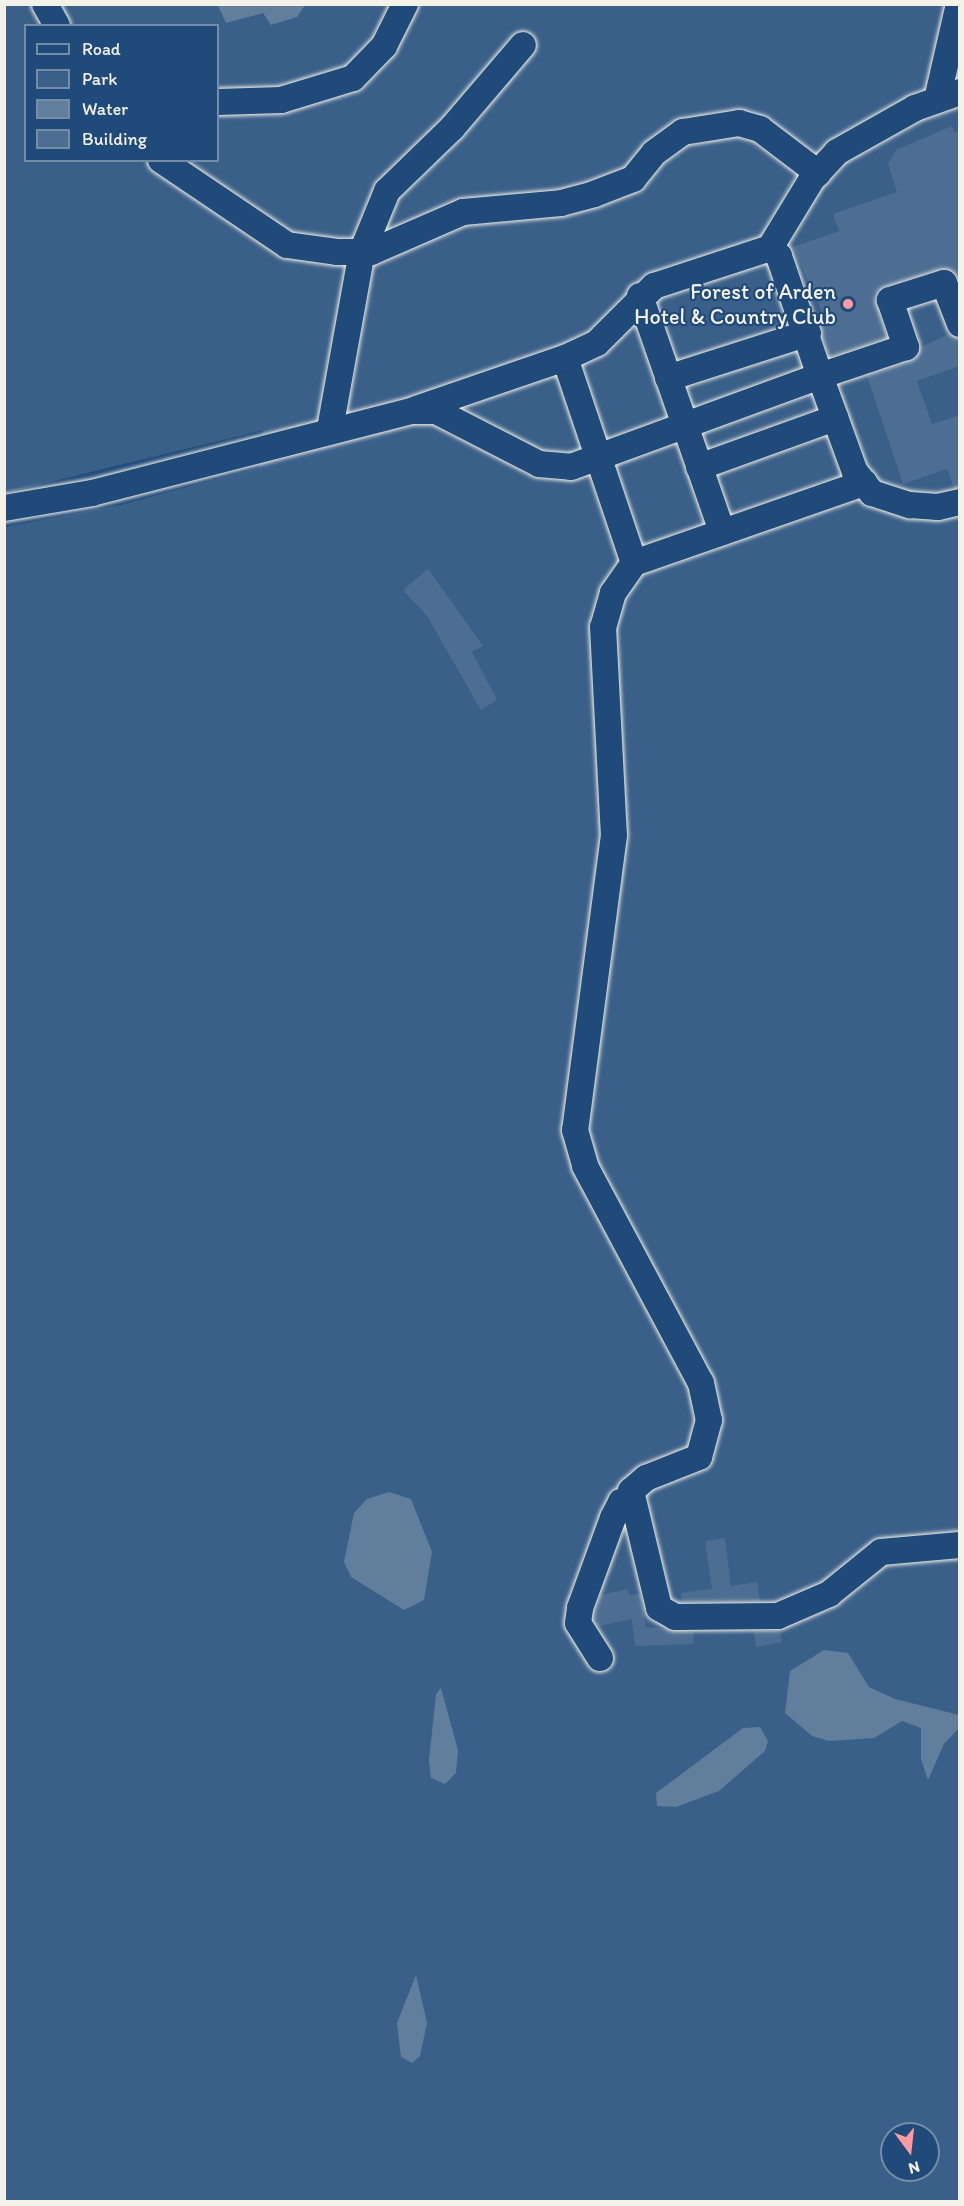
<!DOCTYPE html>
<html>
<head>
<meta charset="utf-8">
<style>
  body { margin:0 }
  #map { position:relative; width:964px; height:2206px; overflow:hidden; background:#1f4a7a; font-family:Itim,sans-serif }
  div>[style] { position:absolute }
  .green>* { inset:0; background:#3a5f88 }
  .water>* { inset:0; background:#627e9d }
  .building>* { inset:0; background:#4d6e92 }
  .roads { filter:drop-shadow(0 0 2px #f4f1e8) drop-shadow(0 0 2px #f4f1e8) }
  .minor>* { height:26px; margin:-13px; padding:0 13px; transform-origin:13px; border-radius:13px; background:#1f4a7a }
  .dots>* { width:16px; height:16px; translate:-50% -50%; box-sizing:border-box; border:3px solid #1f4a7a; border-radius:50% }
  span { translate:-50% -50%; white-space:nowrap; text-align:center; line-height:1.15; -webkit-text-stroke:4.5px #1f4a7a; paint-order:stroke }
  .poi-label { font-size:22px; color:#f4f1e8 }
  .right { translate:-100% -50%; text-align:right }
  .frame { position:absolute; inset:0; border:6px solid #f4f1e8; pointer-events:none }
  .legend { position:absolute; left:24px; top:24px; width:195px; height:138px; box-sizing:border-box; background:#1f4a7a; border:2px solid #748da6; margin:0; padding:8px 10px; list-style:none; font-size:18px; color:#f4f1e8 }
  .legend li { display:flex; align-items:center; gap:12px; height:30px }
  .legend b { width:30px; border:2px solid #748da6 }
  .north { position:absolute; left:880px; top:2122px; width:60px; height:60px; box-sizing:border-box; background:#1f4a7a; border:2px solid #748da6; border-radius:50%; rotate:165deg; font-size:16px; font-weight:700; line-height:24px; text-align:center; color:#f4f1e8 }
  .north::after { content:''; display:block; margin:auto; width:21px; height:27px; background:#ff9aa2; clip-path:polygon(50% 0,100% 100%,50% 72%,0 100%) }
</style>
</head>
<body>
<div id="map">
  <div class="green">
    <i style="clip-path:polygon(evenodd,5px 5px,959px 5px,959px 2201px,5px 2201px,5px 527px,121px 505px,259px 468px,263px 430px,5px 493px,5px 5px,26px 26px,218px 26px,218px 160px,26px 160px,26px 26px,5px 5px,892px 2134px,928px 2134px,928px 2170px,892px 2170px,892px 2134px)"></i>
  </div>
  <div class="water">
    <i style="clip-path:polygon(305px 5px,297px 17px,271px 25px,263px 13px,226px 23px,218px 6px)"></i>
    <i style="clip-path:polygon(389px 1492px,411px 1499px,432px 1552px,424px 1600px,404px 1610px,351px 1577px,344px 1562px,354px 1513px,367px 1499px)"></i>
    <i style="clip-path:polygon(824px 1650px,848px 1653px,869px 1687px,895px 1699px,959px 1715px,959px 1728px,944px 1744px,928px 1780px,921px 1759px,921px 1728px,902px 1721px,874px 1738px,829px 1741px,812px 1736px,785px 1713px,790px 1671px)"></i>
    <i style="clip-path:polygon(441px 1688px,458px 1750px,456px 1773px,445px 1784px,431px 1778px,429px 1760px,436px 1694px)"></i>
    <i style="clip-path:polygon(760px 1727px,768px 1741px,765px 1751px,719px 1791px,676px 1807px,657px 1806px,656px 1793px,743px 1728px)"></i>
    <i style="clip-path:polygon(416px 1975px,427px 2023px,420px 2056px,412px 2063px,401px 2057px,397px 2023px)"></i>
  </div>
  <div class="building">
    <i style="clip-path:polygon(952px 126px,954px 132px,960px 131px,960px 281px,953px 271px,940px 269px,885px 286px,873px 294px,887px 338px,829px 357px,819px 323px,826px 321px,793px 247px,839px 231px,833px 214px,897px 192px,888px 164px,896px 150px)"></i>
    <i style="clip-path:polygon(949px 334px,960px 339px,960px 366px,917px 381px,932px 424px,960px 415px,960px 487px,954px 488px,947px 469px,903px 484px,867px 376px,911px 361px,921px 347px)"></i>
    <i style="clip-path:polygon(428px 569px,483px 646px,472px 652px,497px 700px,481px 710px,427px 616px,403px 590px)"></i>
    <i style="clip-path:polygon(725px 1538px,731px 1586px,757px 1582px,760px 1601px,682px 1602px,681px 1593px,712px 1589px,705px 1541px)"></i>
    <i style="clip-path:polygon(628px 1589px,629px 1595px,640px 1594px,646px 1627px,693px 1632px,694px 1644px,635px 1646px,632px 1619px,598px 1626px,594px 1617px,601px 1595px)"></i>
    <i style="clip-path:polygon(754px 1631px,780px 1631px,782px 1642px,756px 1647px)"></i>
  </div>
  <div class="roads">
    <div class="minor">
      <i style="left:45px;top:4px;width:25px;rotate:61deg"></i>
      <i style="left:937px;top:100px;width:98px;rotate:-77.1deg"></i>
      <i style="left:218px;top:102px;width:63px;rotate:-1.8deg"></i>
      <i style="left:281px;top:100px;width:75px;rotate:-17deg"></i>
      <i style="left:353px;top:78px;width:45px;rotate:-45.9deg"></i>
      <i style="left:384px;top:46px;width:47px;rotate:-63.4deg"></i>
      <i style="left:161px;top:160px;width:152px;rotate:34deg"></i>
      <i style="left:287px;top:245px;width:50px;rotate:8deg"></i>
      <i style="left:337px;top:252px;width:34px"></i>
      <i style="left:371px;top:252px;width:100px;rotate:-23.5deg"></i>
      <i style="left:463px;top:212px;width:98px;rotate:-5.2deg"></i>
      <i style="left:561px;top:203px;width:34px;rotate:-15deg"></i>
      <i style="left:594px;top:194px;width:42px;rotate:-21deg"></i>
      <i style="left:633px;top:179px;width:33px;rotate:-51deg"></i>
      <i style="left:654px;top:153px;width:36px;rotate:-36deg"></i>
      <i style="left:683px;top:132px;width:57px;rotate:-9.1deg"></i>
      <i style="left:739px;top:123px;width:22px;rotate:16deg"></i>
      <i style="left:760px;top:129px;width:73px;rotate:37.2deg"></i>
      <i style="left:640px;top:296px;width:250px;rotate:70.8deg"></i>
      <i style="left:960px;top:324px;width:44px;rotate:-111.3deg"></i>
      <i style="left:944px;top:283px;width:57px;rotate:162.5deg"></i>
      <i style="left:890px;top:300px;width:50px;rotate:71.2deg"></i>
      <i style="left:906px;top:347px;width:91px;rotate:161.4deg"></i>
      <i style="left:820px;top:376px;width:102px;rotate:70deg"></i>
      <i style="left:855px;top:472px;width:27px;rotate:51deg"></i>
      <i style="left:872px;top:493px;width:40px;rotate:18deg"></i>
      <i style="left:910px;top:505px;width:28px;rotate:4deg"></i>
      <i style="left:938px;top:507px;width:23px;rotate:-13deg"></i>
      <i style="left:565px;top:358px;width:216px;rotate:71.4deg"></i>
      <i style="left:634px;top:563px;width:37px;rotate:125deg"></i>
      <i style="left:613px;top:593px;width:35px;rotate:106deg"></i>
      <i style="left:603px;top:627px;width:208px;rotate:87deg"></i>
      <i style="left:614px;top:835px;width:298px;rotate:97.5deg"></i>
      <i style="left:575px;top:1130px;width:37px;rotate:74deg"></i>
      <i style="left:585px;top:1166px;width:246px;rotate:61.9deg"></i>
      <i style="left:701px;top:1383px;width:38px;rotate:78deg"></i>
      <i style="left:709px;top:1420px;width:38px;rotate:105deg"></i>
      <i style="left:699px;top:1457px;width:57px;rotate:158.4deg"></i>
      <i style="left:646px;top:1478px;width:20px;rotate:139deg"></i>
      <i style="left:631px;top:1491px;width:120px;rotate:76.5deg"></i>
      <i style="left:659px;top:1608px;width:18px;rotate:29deg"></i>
      <i style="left:675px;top:1617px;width:103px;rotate:-0.6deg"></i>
      <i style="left:778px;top:1616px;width:56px;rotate:-23.3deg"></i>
      <i style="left:829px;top:1594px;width:67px;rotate:-38.9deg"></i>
      <i style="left:881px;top:1552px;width:79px;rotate:-5.1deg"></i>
      <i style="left:668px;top:378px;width:147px;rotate:-17.8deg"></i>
      <i style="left:416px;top:409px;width:157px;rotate:-18.9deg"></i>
      <i style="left:565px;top:358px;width:35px;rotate:-25deg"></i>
      <i style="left:597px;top:343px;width:81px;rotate:-45deg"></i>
      <i style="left:654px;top:286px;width:122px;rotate:-18.1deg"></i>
      <i style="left:770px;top:248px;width:81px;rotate:-58.7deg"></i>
      <i style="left:812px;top:179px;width:37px;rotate:-47deg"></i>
      <i style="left:837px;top:152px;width:90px;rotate:-29.4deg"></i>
      <i style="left:915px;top:108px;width:48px;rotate:-19.6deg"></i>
      <i style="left:330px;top:429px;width:180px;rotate:-79.8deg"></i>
      <i style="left:362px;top:252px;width:66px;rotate:-67.7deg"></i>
      <i style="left:387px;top:191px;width:91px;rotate:-44.1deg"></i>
      <i style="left:452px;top:128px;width:109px;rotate:-49.5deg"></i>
      <i style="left:699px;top:467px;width:145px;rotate:-19.8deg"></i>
      <i style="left:4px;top:508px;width:89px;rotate:-9.7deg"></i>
      <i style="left:92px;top:493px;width:330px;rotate:-14.4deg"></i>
      <i style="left:412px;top:411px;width:24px"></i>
      <i style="left:436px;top:411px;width:116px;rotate:27.2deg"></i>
      <i style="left:539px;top:464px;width:32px;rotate:5deg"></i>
      <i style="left:571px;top:467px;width:265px;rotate:-20.1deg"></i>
      <i style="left:820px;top:376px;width:127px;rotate:-108.9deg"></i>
      <i style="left:779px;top:256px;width:12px;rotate:-138deg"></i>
      <i style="left:634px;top:563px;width:244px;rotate:-19.2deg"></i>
      <i style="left:600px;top:1658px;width:41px;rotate:-122.2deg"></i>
      <i style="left:578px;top:1623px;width:15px;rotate:-82deg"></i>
      <i style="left:580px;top:1608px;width:96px;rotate:-69.9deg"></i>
      <i style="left:613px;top:1518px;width:18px;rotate:-63deg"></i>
      <i style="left:621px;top:1502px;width:10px;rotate:-17deg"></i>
    </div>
  </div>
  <div class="dots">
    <i style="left:848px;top:304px;background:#ff9aa2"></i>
  </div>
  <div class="poi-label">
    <span class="right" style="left:836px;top:304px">Forest of Arden<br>Hotel &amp; Country Club</span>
  </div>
  <div class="frame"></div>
  <ul class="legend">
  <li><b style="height:8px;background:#1f4a7a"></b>Road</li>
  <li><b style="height:16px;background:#3a5f88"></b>Park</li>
  <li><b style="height:16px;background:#627e9d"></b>Water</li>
  <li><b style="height:16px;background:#4d6e92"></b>Building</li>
  </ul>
  <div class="north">N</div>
</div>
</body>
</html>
